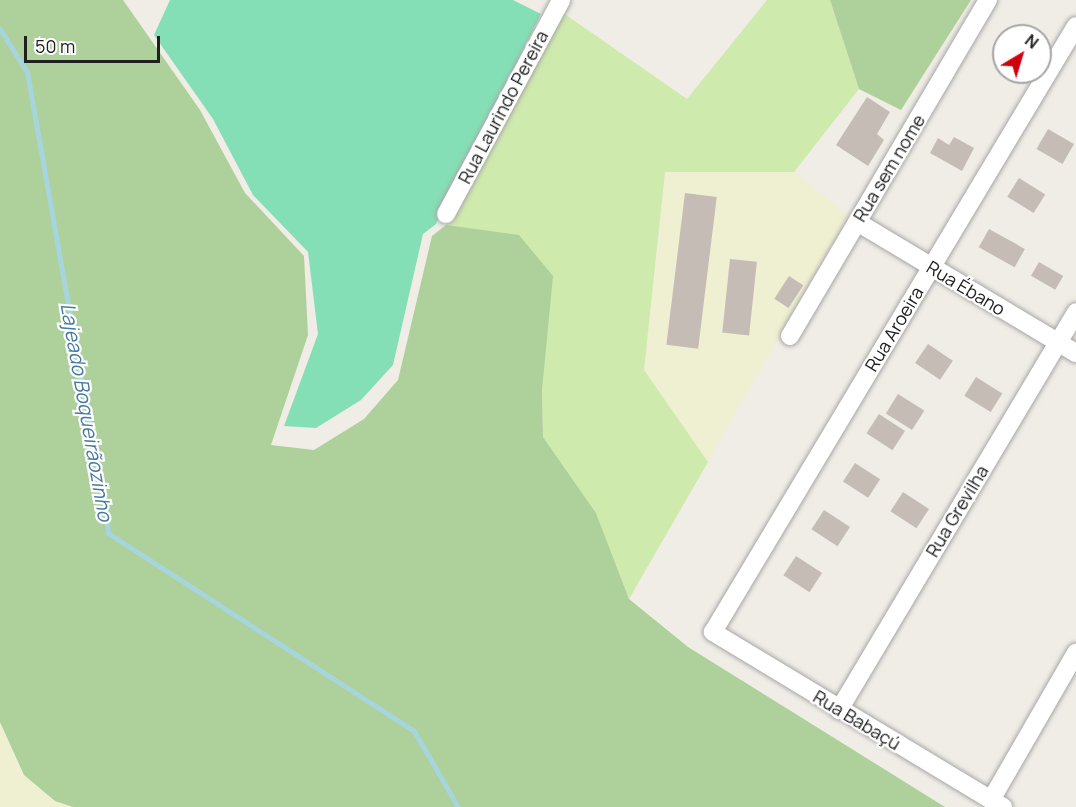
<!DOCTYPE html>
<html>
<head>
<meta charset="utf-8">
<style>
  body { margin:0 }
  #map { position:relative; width:1076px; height:807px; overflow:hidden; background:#f0ece6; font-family:Manrope,sans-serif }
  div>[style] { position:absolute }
  .farmland>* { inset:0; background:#efefd2 }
  .grass>* { inset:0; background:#cfeaad }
  .forest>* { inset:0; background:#aed09b }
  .pitch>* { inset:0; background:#85dfb6 }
  .stream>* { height:5px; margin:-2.5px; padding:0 2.5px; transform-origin:2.5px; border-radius:2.5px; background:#a7d5de }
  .building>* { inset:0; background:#c5bcb6; transform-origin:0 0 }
  .roads { filter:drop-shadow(0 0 2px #a7a7a7) drop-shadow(0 0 2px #a7a7a7) }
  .minor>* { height:18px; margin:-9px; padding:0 9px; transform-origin:9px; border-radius:9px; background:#fff }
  span { translate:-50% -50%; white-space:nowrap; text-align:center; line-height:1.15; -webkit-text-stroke:4.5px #fff; paint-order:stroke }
  .street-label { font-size:18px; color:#202020 }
  .water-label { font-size:20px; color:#4579a1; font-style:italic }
  .north { position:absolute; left:992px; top:24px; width:60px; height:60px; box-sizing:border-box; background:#fff; border:2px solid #a6a6a6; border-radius:50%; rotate:38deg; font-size:16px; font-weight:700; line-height:24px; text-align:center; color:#202020 }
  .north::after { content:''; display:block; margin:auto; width:21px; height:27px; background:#d0000e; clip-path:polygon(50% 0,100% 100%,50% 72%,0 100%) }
  .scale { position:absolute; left:24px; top:36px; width:136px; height:27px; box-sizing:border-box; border:3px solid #202020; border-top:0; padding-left:8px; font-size:18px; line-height:21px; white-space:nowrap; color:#202020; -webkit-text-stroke:4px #fff; paint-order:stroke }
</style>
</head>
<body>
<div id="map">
  <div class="farmland">
    <i style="clip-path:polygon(665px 172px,794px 172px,848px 215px,708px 462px,644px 370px)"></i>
    <i style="clip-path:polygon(0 722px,24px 775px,55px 801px,73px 807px,0 807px)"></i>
  </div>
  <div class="grass">
    <i style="clip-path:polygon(767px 0,830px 0,859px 89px,794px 172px,665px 172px,644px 370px,708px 462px,629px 599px,596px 513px,543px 437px,542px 390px,446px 225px,556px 8px,687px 99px)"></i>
  </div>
  <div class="forest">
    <i style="clip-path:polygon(0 0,123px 0,200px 110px,245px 193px,304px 256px,308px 335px,271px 445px,314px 450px,364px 419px,398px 380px,432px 236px,446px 225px,519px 235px,553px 276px,542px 390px,543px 437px,596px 513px,629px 599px,688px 647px,945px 807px,73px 807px,55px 801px,24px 775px,0 722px)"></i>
    <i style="clip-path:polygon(830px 0,971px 0,901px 110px,859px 89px)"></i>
  </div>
  <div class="pitch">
    <i style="clip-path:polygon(170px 0,513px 0,541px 14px,436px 224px,423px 234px,393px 365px,361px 400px,316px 428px,284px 426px,318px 334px,308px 252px,253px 195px,213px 119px,154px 35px)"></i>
  </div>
  <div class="stream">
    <i style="left:0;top:29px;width:51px;rotate:57.9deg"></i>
    <i style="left:27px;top:72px;width:468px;rotate:80deg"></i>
    <i style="left:108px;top:533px;width:364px;rotate:32.9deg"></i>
    <i style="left:414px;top:731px;width:88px;rotate:59.9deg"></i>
  </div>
  <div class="building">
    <i style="clip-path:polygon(867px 97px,890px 112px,877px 134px,884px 140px,868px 166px,836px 145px)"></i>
    <i style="left:1048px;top:129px;width:30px;height:23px;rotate:30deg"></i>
    <i style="clip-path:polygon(954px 137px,974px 148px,962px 171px,930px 153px,938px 138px,949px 145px)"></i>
    <i style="left:1019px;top:178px;width:31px;height:22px;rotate:32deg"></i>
    <i style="left:685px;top:193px;width:32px;height:153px;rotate:7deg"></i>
    <i style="left:989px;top:229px;width:41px;height:21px;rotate:29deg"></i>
    <i style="left:730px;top:259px;width:27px;height:74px;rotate:6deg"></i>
    <i style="left:1039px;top:262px;width:28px;height:16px;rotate:30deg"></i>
    <i style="left:789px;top:276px;width:17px;height:27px;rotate:33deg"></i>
    <i style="left:928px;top:344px;width:30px;height:23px;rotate:34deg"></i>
    <i style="left:976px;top:377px;width:31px;height:22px;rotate:32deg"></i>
    <i style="left:898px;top:394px;width:31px;height:23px;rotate:32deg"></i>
    <i style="left:879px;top:414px;width:31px;height:23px;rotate:33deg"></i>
    <i style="left:855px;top:463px;width:30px;height:22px;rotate:33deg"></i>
    <i style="left:903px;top:492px;width:31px;height:23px;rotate:33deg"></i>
    <i style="left:824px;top:510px;width:31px;height:23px;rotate:33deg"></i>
    <i style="left:796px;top:556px;width:31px;height:23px;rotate:33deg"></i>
  </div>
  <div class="roads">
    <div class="minor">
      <i style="left:446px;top:214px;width:243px;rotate:-61.7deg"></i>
      <i style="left:857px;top:222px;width:255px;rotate:30.9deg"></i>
      <i style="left:790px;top:336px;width:390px;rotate:-59.5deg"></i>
      <i style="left:839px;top:710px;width:463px;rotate:-59.2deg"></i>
      <i style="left:991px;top:800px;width:170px;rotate:-60deg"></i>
      <i style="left:1003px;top:807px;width:339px;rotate:-148.9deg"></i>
      <i style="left:713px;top:632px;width:706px;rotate:-59.08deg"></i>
    </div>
  </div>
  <div class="street-label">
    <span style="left:503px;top:107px;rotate:-62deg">Rua Laurindo Pereira</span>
    <span style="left:889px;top:168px;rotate:-59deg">Rua sem nome</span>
    <span style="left:966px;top:288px;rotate:31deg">Rua Ébano</span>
    <span style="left:894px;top:329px;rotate:-59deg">Rua Aroeira</span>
    <span style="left:957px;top:511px;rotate:-59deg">Rua Grevilha</span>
    <span style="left:857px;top:720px;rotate:31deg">Rua Babaçú</span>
  </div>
  <div class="water-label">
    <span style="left:87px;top:412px;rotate:80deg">Lajeado Boqueirãozinho</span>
  </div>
  <div class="north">N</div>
  <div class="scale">50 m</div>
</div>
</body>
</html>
